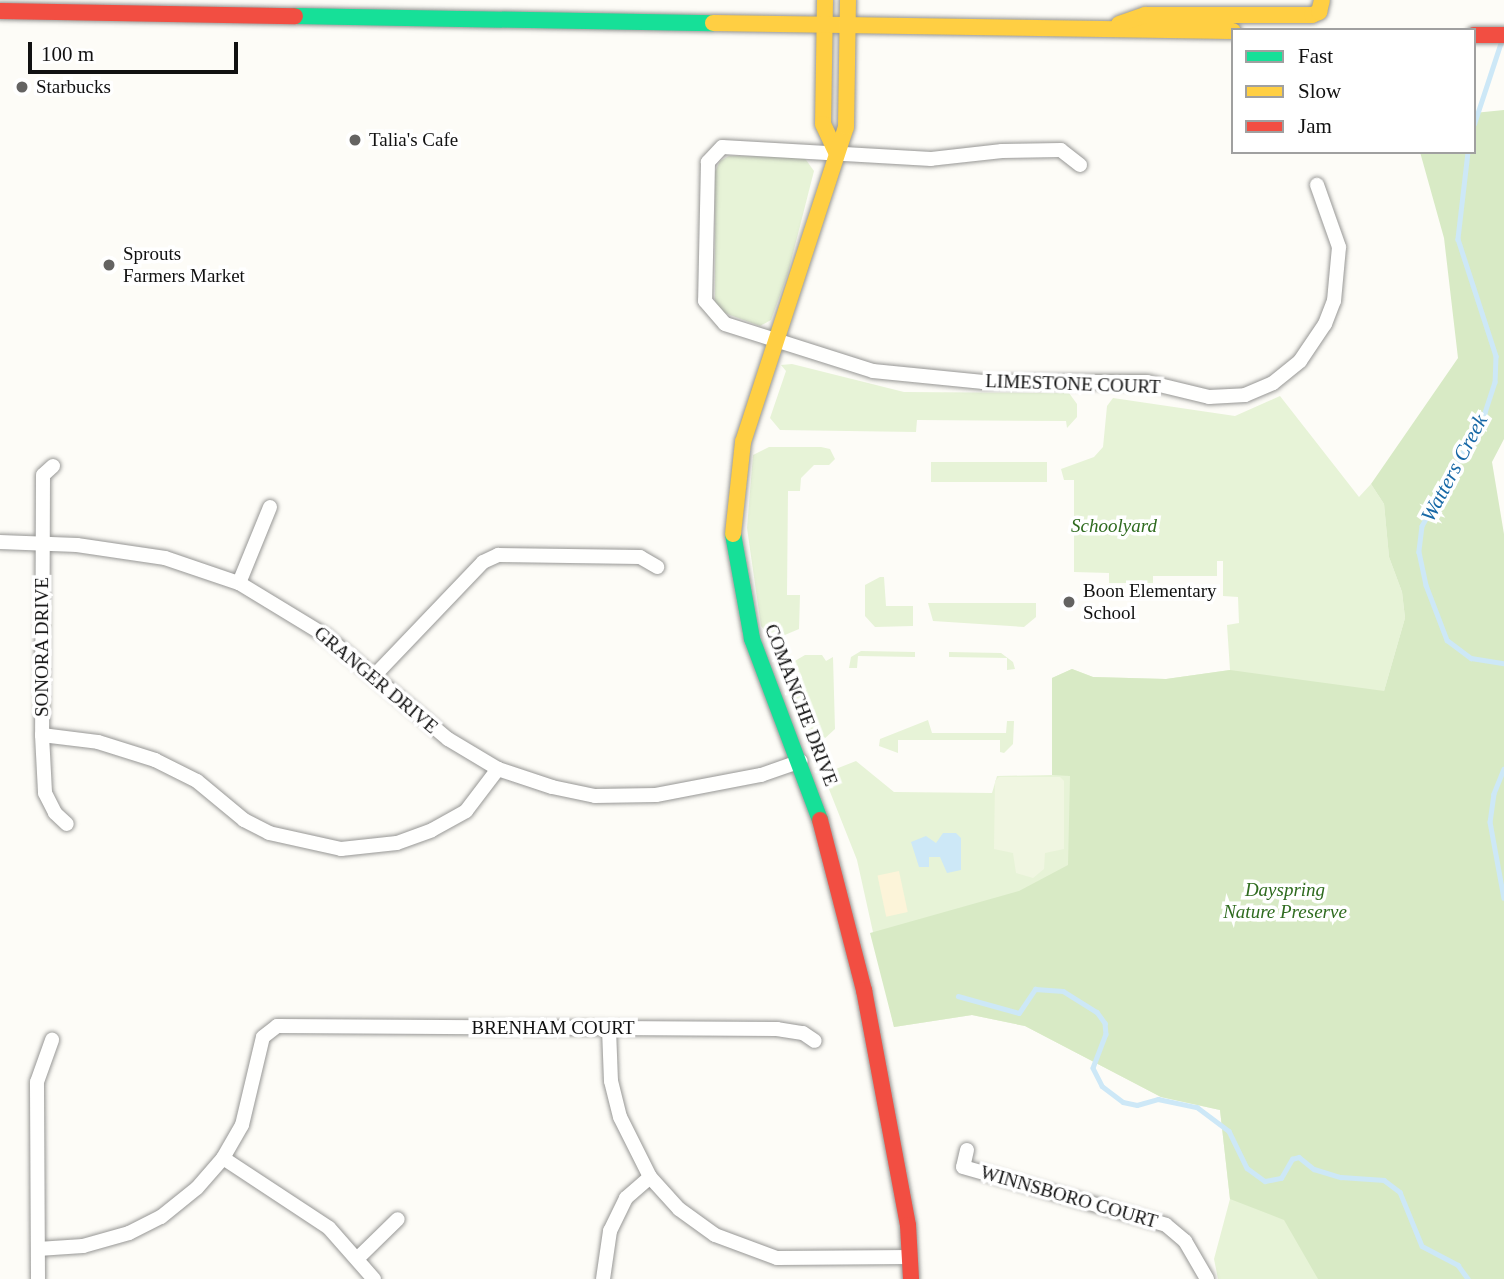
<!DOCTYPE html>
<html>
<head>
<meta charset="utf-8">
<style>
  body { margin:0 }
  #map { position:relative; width:1504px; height:1279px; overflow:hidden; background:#fdfcf7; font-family:Georgia,serif }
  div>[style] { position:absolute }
  .green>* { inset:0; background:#e7f3d7; transform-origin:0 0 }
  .forest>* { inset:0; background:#d8eac5 }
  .sand>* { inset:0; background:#fcf4d9; transform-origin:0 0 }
  .pitch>* { inset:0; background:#f0f6e1 }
  .water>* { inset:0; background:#cde8f7 }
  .stream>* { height:4.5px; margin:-2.25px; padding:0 2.25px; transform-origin:2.25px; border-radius:2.25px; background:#cde8f7 }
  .roads { filter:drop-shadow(0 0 2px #979795) drop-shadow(0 0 2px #979795) }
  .street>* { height:14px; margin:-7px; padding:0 7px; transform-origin:7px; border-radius:7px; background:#fffffe }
  .fast>* { height:16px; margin:-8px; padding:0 8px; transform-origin:8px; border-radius:8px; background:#16e098 }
  .slow>* { height:16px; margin:-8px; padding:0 8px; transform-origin:8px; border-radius:8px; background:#ffcf43 }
  .jam>* { height:16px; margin:-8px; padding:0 8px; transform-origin:8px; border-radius:8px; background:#f24e42 }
  .dots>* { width:19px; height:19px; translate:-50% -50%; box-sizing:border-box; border:4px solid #fff; border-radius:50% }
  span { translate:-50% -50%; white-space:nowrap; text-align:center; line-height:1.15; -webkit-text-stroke:7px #fff; paint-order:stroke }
  .poi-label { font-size:19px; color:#111 }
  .left { translate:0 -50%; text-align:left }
  .street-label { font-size:19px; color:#111 }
  .park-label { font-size:19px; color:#2f6b1f; font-style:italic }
  .water-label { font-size:21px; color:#1768a6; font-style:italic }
  .legend { position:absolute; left:1231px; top:28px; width:245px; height:126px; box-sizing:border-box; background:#fff; border:2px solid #a0a0a0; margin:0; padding:9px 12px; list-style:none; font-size:21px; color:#111 }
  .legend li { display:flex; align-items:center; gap:14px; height:35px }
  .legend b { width:35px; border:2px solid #a0a0a0 }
  .scale { position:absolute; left:28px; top:42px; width:210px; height:32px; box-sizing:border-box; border:4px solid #111; border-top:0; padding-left:9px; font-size:21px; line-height:24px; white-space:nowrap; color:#111; -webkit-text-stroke:5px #fff; paint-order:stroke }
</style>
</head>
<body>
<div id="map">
  <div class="green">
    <i style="clip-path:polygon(729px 156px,804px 157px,814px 171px,788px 273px,771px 320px,760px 326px,719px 311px,715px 303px,715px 172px,720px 161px)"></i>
    <i style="clip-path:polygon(792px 364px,904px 392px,1069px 393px,1077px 404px,1077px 417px,1067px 428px,1066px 421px,917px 420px,916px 432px,780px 430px,770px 418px,786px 371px,781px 365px)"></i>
    <i style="clip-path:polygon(1280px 396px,1359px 497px,1371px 484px,1384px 504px,1389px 557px,1402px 592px,1405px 618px,1384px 691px,1504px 1279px,1218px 1279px,1214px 1259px,1230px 1199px,1220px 1110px,1161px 1097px,1025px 1026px,972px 1015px,894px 1027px,857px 860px,823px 774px,856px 761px,894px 792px,992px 793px,997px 776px,1052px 775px,1052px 678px,1072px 669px,1093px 677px,1166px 679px,1230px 670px,1227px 625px,1239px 623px,1238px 597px,1223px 596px,1223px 561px,1217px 561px,1217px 576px,1153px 576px,1153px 583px,1109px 583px,1109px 573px,1074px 572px,1074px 480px,1064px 480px,1061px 469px,1094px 457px,1103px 447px,1107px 406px,1113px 398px,1235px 416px)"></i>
    <i style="clip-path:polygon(769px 447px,821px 447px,830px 449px,835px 459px,829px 465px,814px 465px,801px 478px,800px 491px,788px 491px,787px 595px,800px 595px,799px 629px,773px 640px,761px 626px,747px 528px,753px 455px)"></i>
    <i style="left:931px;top:462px;width:116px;height:20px"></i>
    <i style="clip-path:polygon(880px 577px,884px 577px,886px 606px,913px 606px,913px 626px,875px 627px,865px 616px,865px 585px)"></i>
    <i style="clip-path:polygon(928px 603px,1036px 603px,1036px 617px,1024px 627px,933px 621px)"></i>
    <i style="clip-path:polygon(861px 651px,915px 652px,915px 657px,858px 656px,857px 668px,849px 668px,851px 657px)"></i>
    <i style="clip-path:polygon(949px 652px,1001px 653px,1013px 662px,1015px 669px,1007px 670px,1007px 658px,949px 657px)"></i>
    <i style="clip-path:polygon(805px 655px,822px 655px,826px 661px,833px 657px,835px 729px,822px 741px,810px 735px,783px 668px)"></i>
    <i style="clip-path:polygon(928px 720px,932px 733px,1006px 733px,1007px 721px,1014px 721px,1013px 744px,1004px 753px,1000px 752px,1000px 740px,898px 740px,898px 753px,879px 746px,880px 739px)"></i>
  </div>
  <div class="forest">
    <i style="clip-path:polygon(1504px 110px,1504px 439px,1492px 462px,1504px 534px,1504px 1279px,1318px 1279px,1284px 1220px,1230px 1199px,1220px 1110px,1161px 1097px,1025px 1026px,972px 1015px,894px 1027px,870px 933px,1019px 891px,1068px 865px,1070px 776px,1052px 775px,1052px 678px,1072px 669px,1093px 677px,1166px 679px,1230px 670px,1384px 691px,1405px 618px,1402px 592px,1389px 557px,1384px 504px,1371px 484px,1458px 358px,1444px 238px,1420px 152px,1474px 152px,1474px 113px)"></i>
  </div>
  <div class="sand">
    <i style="left:899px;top:871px;width:42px;height:22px;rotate:78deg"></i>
  </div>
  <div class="pitch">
    <i style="clip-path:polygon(999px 777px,1060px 777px,1064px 781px,1064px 849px,1045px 853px,1044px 869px,1033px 878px,1016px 873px,1013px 853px,994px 849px,995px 781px)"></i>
  </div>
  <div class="water">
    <i style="clip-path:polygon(943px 833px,956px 833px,961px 838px,961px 870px,947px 873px,940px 857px,929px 857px,929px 867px,919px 867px,911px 842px,926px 836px,936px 843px)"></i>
  </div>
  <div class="stream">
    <i style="left:1474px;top:124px;width:86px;rotate:-71.8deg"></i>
    <i style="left:1468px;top:152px;width:88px;rotate:96.6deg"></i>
    <i style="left:1458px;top:239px;width:123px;rotate:72deg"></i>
    <i style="left:1496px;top:356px;width:26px;rotate:92deg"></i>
    <i style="left:1495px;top:382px;width:33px;rotate:108deg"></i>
    <i style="left:1485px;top:413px;width:129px;rotate:119.1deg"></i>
    <i style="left:1422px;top:526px;width:26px;rotate:97deg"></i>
    <i style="left:1419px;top:552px;width:34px;rotate:78deg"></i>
    <i style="left:1426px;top:585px;width:59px;rotate:69.1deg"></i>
    <i style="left:1447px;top:640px;width:30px;rotate:37deg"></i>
    <i style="left:1471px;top:658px;width:33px;rotate:9deg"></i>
    <i style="left:1504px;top:769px;width:27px;rotate:112deg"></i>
    <i style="left:1494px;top:794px;width:28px;rotate:98deg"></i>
    <i style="left:1490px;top:822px;width:77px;rotate:79.6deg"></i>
    <i style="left:958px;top:996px;width:63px;rotate:15.6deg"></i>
    <i style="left:1019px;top:1013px;width:29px;rotate:-56deg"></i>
    <i style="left:1035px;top:989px;width:28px;rotate:4deg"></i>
    <i style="left:1063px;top:991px;width:40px;rotate:32deg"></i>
    <i style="left:1097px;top:1012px;width:14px;rotate:54deg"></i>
    <i style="left:1105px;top:1023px;width:11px;rotate:85deg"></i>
    <i style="left:1106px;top:1034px;width:36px;rotate:111deg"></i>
    <i style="left:1093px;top:1068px;width:20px;rotate:63deg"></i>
    <i style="left:1102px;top:1086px;width:26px;rotate:37deg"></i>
    <i style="left:1123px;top:1102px;width:14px;rotate:12deg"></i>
    <i style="left:1137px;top:1105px;width:22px;rotate:-16deg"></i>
    <i style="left:1158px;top:1099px;width:40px;rotate:12deg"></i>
    <i style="left:1197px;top:1107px;width:40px;rotate:37deg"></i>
    <i style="left:1229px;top:1131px;width:41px;rotate:64.1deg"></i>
    <i style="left:1247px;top:1168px;width:22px;rotate:36deg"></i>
    <i style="left:1265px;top:1181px;width:16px;rotate:-11deg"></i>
    <i style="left:1281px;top:1178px;width:22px;rotate:-60deg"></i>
    <i style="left:1292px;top:1159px;width:7px;rotate:-16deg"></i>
    <i style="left:1299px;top:1157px;width:19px;rotate:39deg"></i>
    <i style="left:1314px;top:1169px;width:28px;rotate:17deg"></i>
    <i style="left:1341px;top:1177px;width:43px;rotate:4deg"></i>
    <i style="left:1384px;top:1180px;width:20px;rotate:37deg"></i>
    <i style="left:1400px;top:1192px;width:58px;rotate:67.8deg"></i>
    <i style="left:1422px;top:1246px;width:41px;rotate:27.8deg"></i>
    <i style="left:1458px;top:1265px;width:17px;rotate:54deg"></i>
  </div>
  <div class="roads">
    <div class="street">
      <i style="left:1080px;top:165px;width:24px;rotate:-142deg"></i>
      <i style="left:1061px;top:150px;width:59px;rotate:179deg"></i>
      <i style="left:1002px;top:151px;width:71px;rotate:173.6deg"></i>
      <i style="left:931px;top:159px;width:209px;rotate:-176.7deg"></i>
      <i style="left:722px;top:147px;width:21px;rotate:133deg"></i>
      <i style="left:708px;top:162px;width:139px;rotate:91.2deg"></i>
      <i style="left:705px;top:301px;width:30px;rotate:49deg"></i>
      <i style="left:725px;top:324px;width:155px;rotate:17.6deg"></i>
      <i style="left:873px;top:371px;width:111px;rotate:5.7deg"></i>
      <i style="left:983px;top:382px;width:164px"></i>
      <i style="left:1147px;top:382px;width:64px;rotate:13.6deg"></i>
      <i style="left:1209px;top:397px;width:36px;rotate:-3deg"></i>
      <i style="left:1245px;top:395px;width:30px;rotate:-23deg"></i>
      <i style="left:1273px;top:383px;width:35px;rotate:-39deg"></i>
      <i style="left:1300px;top:361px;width:45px;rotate:-56deg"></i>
      <i style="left:1325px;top:324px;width:25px;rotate:-69deg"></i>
      <i style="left:1334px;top:301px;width:54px;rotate:-84.7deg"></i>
      <i style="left:1339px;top:247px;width:66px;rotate:-109.5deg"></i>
      <i style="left:53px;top:466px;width:13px;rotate:138deg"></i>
      <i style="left:43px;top:475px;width:260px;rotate:90.2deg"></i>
      <i style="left:42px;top:735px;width:58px;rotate:87deg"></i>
      <i style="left:45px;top:793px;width:22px;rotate:63deg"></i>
      <i style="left:55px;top:813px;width:16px;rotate:43deg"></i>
      <i style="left:0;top:542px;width:77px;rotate:2.2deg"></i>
      <i style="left:77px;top:545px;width:89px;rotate:8.4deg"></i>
      <i style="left:165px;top:558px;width:78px;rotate:18.7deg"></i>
      <i style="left:239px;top:583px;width:102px;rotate:31.3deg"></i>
      <i style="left:326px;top:636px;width:160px;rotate:40.2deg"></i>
      <i style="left:448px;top:739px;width:58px;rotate:31deg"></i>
      <i style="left:498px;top:769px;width:57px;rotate:18.4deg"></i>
      <i style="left:552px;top:787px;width:44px;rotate:11.8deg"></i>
      <i style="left:595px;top:796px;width:61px;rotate:-0.9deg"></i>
      <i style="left:656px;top:795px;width:107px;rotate:-10.8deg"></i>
      <i style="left:761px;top:775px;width:42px;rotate:-19.3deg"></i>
      <i style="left:239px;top:583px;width:82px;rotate:-67.8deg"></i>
      <i style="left:375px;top:675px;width:156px;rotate:-46.3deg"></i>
      <i style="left:483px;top:562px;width:17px;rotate:-25deg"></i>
      <i style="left:498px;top:555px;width:142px;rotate:0.8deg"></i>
      <i style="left:640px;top:557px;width:20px;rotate:30deg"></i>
      <i style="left:42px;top:735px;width:56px;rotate:7.1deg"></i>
      <i style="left:98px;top:742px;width:60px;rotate:17.5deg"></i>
      <i style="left:155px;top:760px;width:47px;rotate:26.6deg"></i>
      <i style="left:197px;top:781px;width:61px;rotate:39.7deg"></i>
      <i style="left:244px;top:820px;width:28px;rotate:27deg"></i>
      <i style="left:269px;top:833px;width:74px;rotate:12.5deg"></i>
      <i style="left:341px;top:849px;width:56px;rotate:-6.1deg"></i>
      <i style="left:397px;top:843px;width:37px;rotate:-20deg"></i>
      <i style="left:432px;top:830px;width:39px;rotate:-29deg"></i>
      <i style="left:466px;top:811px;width:53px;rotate:-52.7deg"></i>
      <i style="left:609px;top:1029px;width:52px;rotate:87.8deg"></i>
      <i style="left:611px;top:1081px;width:37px;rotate:76deg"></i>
      <i style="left:620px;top:1117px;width:67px;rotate:63.4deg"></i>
      <i style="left:650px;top:1177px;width:43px;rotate:47.8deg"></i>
      <i style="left:679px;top:1209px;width:44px;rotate:35.8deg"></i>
      <i style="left:715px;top:1235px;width:66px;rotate:20.4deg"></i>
      <i style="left:777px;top:1258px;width:133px;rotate:-0.4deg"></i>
      <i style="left:967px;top:1150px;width:17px;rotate:103deg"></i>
      <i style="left:963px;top:1167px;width:211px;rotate:15.9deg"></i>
      <i style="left:1166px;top:1225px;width:25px;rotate:40deg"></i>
      <i style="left:1185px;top:1241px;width:44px;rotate:59.9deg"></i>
      <i style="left:223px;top:1158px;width:127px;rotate:33.4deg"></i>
      <i style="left:329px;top:1228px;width:68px;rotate:48.6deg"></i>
      <i style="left:38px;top:1249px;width:45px;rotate:-3.8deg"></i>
      <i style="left:83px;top:1246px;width:48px;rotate:-15.8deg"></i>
      <i style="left:129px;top:1233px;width:36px;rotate:-27deg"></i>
      <i style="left:161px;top:1217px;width:46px;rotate:-38.9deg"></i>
      <i style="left:197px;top:1188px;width:40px;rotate:-49deg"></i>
      <i style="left:223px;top:1158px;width:38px;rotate:-60deg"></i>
      <i style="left:242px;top:1125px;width:90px;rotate:-76.6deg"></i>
      <i style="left:263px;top:1037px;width:18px;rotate:-38deg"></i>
      <i style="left:277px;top:1026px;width:500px;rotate:0.34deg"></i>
      <i style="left:777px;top:1029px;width:26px;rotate:9deg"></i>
      <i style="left:803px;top:1033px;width:14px;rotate:34deg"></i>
      <i style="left:359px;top:1257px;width:54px;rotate:-44.3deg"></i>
      <i style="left:38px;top:1279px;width:197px;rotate:-90.3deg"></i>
      <i style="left:37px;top:1082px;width:45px;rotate:-70.3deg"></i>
      <i style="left:603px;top:1279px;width:49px;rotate:-81.7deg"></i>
      <i style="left:610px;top:1231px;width:37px;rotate:-64deg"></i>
      <i style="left:626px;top:1198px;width:32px;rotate:-41deg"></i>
    </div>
    <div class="fast">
      <i style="left:295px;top:16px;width:418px;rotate:1deg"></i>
      <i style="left:733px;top:534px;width:107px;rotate:79.7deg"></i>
      <i style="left:752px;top:639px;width:193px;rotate:69.4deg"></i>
    </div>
    <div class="slow">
      <i style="left:825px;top:0;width:124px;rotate:90.9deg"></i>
      <i style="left:823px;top:124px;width:31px;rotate:65deg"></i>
      <i style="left:713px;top:23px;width:520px;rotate:0.88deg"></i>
      <i style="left:1119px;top:24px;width:28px;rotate:-19deg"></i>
      <i style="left:1145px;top:15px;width:167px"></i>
      <i style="left:1312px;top:15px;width:8px;rotate:-23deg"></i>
      <i style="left:1319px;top:12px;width:12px;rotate:-76deg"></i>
      <i style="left:733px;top:534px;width:93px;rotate:-83.8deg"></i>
      <i style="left:743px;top:442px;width:331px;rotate:-71.9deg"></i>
      <i style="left:846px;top:127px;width:127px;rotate:-89.1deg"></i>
    </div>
    <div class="jam">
      <i style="left:0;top:11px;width:295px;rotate:1deg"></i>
      <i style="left:1474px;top:35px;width:30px"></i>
      <i style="left:820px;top:820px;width:176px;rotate:75.5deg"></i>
      <i style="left:864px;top:990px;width:239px;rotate:79.4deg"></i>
      <i style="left:908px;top:1225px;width:54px;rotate:86.8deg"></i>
    </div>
  </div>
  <div class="dots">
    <i style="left:22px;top:87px;background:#646362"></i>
    <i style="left:355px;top:140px;background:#646362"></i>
    <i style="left:109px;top:265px;background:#646362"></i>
    <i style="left:1069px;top:602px;background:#646362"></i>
  </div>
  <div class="poi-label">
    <span class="left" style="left:36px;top:87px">Starbucks</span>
    <span class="left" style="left:369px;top:140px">Talia's Cafe</span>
    <span class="left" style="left:123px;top:265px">Sprouts<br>Farmers Market</span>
    <span class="left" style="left:1083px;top:602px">Boon Elementary<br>School</span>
  </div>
  <div class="street-label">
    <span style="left:1073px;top:384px;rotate:2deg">LIMESTONE COURT</span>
    <span style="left:42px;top:647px;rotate:-90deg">SONORA DRIVE</span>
    <span style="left:376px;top:680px;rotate:40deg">GRANGER DRIVE</span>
    <span style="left:801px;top:705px;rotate:69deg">COMANCHE DRIVE</span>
    <span style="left:553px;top:1028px">BRENHAM COURT</span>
    <span style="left:1069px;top:1197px;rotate:16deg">WINNSBORO COURT</span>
  </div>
  <div class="park-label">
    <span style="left:1114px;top:526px">Schoolyard</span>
    <span style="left:1285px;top:901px">Dayspring<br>Nature Preserve</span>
  </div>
  <div class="water-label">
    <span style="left:1454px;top:468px;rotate:-62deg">Watters Creek</span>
  </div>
  <ul class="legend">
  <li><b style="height:9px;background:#16e098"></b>Fast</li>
  <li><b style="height:9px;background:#ffcf43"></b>Slow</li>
  <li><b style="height:9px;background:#f24e42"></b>Jam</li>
  </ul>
  <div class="scale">100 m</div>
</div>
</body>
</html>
